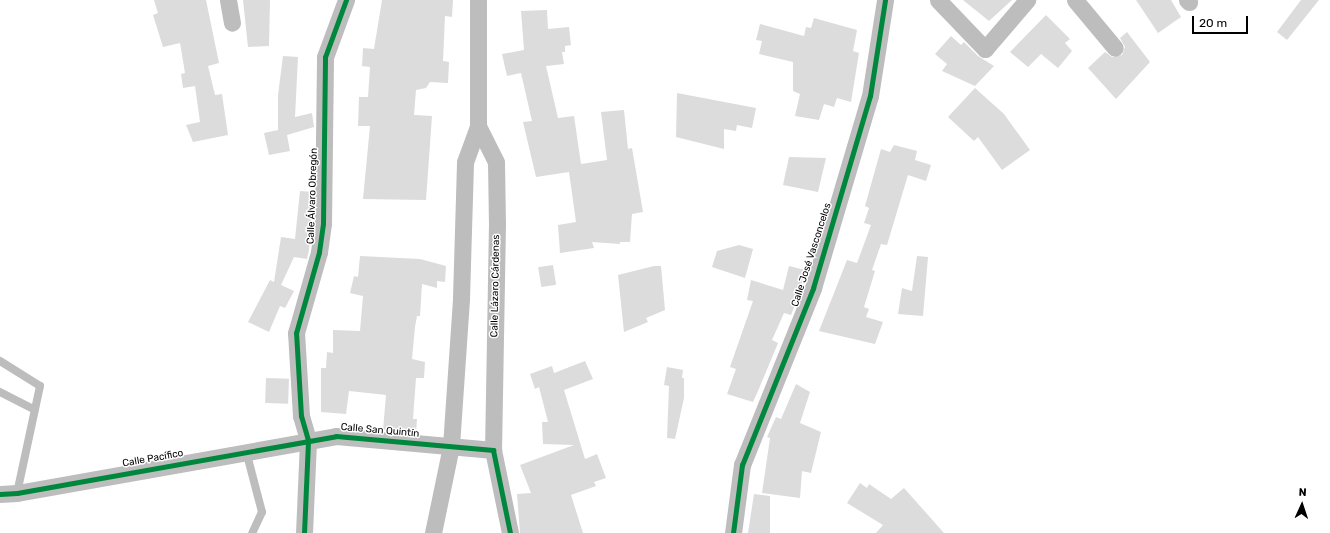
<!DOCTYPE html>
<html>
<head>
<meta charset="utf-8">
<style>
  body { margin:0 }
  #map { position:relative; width:1330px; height:533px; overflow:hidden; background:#fff; font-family:Rubik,sans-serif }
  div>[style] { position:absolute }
  .building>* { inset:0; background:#dcdcdc; transform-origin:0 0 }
  .service>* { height:8px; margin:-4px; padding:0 4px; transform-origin:4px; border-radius:4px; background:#bdbdbd }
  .minor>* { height:17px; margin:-8.5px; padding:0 8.5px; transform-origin:8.5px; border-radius:8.5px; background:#bdbdbd }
  .cycleway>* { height:5px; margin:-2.5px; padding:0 2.5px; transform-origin:2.5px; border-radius:2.5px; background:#00873e }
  span { translate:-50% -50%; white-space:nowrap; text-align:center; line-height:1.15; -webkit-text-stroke:3px #fff; paint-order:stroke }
  .street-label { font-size:10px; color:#000 }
  .north { position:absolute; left:1282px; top:485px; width:40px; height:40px; -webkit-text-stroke:3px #fff; paint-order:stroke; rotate:3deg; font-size:11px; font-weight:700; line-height:16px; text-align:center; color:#000 }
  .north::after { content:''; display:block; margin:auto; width:14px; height:18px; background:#000; clip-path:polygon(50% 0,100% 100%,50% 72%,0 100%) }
  .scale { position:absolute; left:1192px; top:16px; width:56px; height:18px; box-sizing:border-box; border:2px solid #000; border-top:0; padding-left:5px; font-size:12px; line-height:14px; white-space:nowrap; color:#000; -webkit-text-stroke:3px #fff; paint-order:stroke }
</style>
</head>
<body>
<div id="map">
  <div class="building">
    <i style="clip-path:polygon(154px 0,206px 0,219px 63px,208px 66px,215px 95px,222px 94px,228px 135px,193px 142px,186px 125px,200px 122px,195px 86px,183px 88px,181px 74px,185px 73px,180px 43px,163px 47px,153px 15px,158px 13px)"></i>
    <i style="clip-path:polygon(243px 0,270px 0,269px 46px,248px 47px)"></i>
    <i style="clip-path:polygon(382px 0,453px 0,452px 17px,445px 16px,443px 61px,449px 62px,448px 83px,430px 82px,426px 88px,416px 90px,414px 115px,432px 116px,426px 200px,363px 199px,370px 126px,358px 126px,359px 97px,368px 97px,370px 67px,362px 66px,363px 48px,374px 49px)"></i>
    <i style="clip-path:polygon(963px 0,1012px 0,989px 21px)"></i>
    <i style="clip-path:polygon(1136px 0,1171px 0,1181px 17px,1158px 33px)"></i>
    <i style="clip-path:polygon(1301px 0,1319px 0,1287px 40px,1277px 32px)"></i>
    <i style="clip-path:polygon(547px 10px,548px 29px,569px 27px,571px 45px,565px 46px,565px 52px,562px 52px,564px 64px,546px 66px,558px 118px,574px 116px,581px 164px,607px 160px,601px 112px,624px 110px,628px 149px,632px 148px,643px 212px,632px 214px,630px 242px,620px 242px,620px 244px,592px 242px,594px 248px,560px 253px,558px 225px,576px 222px,569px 172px,536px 177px,523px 122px,532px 121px,521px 73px,507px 76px,502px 54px,524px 50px,521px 11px)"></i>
    <i style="clip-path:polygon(1046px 15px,1070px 39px,1065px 43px,1072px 51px,1058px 68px,1041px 54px,1028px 67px,1010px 52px)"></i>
    <i style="clip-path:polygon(814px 18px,857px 30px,853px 51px,859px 53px,851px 102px,837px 98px,834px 107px,824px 104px,819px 120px,795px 116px,800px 94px,793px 91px,793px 62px,759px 54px,762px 41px,756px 40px,760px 24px,804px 36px,806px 27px,811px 28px)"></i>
    <i style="clip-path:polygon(1127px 32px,1150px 62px,1116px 99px,1088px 68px,1105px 52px,1112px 57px,1122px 55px,1125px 47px,1120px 38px)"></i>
    <i style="clip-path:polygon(951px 36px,961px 45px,964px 42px,978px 56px,994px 66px,975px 86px,942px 71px,947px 64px,935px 54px)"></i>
    <i style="clip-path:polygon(283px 56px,298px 57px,295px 117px,312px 113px,314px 127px,287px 135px,290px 151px,269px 155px,264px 133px,278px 130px,278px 95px)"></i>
    <i style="clip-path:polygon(975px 88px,1004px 114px,1030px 150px,1002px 170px,978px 137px,974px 141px,948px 117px)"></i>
    <i style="clip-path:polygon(677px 93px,756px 108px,752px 128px,737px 125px,736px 131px,724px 129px,724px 149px,676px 137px)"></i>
    <i style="clip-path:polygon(894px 145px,917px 151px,915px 160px,931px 165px,926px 181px,908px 175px,887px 245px,881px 244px,872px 270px,875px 271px,864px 307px,869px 309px,866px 317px,883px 322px,875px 344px,819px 331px,847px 260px,857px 263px,871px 225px,864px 223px,869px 208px,865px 206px,881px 149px,890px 152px)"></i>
    <i style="clip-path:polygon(789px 157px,826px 158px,818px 192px,783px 185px)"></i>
    <i style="clip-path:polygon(300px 191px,313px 192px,309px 250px,307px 259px,294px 257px,281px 285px,294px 291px,285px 308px,280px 306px,269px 332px,248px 322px,270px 280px,274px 282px,281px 237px,295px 239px)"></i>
    <i style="clip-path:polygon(739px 245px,753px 249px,745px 278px,712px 267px,717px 251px)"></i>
    <i style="clip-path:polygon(360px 256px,420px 259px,446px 266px,445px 282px,437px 281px,437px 288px,422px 284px,420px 316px,417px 316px,415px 327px,412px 359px,425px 362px,424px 378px,416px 378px,413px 419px,417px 419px,416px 433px,383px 430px,386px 395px,349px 391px,346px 414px,321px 412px,321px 368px,326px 368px,327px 352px,333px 353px,333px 330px,360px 331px,363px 296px,350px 293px,354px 276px,358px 277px)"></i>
    <i style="clip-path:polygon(917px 256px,928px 257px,923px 316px,898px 314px,902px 288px,912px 291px)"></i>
    <i style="left:553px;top:265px;width:20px;height:15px;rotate:81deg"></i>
    <i style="clip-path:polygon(654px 266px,661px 266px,665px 310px,646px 318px,648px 322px,624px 332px,618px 275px)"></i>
    <i style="clip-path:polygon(789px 266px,805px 270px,799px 295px,791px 315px,784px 313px,772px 340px,778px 343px,758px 391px,753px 402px,727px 394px,736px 369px,730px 367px,753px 301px,747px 300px,751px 280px,783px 290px)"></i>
    <i style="clip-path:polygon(585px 361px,593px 379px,564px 390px,585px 459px,597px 454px,606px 478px,594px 482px,596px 486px,571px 495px,583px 533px,520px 533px,517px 494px,531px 493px,520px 465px,574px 445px,543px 444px,542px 422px,548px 422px,539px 387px,535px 389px,530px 374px,552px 366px,554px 373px)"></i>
    <i style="clip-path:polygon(667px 367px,683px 370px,682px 378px,684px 378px,684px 398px,675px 439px,667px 438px,669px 386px,664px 385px)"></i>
    <i style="left:266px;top:378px;width:23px;height:25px;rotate:2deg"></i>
    <i style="clip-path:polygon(796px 384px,810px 392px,800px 423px,821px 432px,811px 473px,802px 471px,800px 498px,762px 493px,770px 438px,767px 437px,776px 417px,781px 419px)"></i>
    <i style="clip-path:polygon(860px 483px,867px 488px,869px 484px,891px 499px,904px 488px,944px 533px,876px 533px,883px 525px,847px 503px)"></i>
    <i style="clip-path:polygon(754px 494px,770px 496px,770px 533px,748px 533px)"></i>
  </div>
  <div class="service">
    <i style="left:0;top:361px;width:47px;rotate:32deg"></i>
    <i style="left:40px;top:386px;width:109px;rotate:102.1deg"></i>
    <i style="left:0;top:392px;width:39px;rotate:27deg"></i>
    <i style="left:246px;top:451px;width:63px;rotate:75.3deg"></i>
    <i style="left:262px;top:512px;width:23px;rotate:115deg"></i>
  </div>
  <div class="minor">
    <i style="left:228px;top:0;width:23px;rotate:80deg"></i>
    <i style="left:938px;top:0;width:68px;rotate:46.2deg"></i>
    <i style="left:985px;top:49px;width:65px;rotate:-49.4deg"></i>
    <i style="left:1075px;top:0;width:62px;rotate:50.2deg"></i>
    <i style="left:1187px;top:0;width:3px;rotate:45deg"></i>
    <i style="left:478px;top:126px;width:40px;rotate:63.4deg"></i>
    <i style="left:496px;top:162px;width:61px;rotate:89.1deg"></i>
    <i style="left:497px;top:223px;width:227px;rotate:91deg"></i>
    <i style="left:0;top:494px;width:17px;rotate:-3deg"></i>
    <i style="left:17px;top:493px;width:324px;rotate:-10.1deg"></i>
    <i style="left:336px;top:436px;width:158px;rotate:5.1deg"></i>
    <i style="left:493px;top:450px;width:85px;rotate:78.4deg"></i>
    <i style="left:304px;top:533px;width:93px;rotate:-87.5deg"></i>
    <i style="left:308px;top:440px;width:25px;rotate:-106deg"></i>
    <i style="left:301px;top:416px;width:83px;rotate:-93.4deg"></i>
    <i style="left:296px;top:333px;width:84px;rotate:-74.1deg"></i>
    <i style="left:319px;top:252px;width:29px;rotate:-82deg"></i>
    <i style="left:323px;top:223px;width:166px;rotate:-89.3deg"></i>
    <i style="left:325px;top:57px;width:61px;rotate:-69.8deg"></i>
    <i style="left:433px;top:533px;width:89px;rotate:-78.3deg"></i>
    <i style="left:451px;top:446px;width:148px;rotate:-86.1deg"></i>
    <i style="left:461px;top:298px;width:136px;rotate:-88.3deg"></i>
    <i style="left:465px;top:162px;width:38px;rotate:-70deg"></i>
    <i style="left:478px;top:126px;width:126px;rotate:-90deg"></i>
    <i style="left:733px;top:533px;width:69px;rotate:-82.5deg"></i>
    <i style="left:742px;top:465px;width:191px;rotate:-68.1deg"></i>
    <i style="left:813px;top:288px;width:200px;rotate:-73.5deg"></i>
    <i style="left:870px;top:96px;width:97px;rotate:-81.1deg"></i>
  </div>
  <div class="cycleway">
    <i style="left:0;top:494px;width:17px;rotate:-3deg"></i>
    <i style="left:17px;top:493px;width:324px;rotate:-10.1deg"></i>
    <i style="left:336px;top:436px;width:158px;rotate:5.1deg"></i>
    <i style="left:493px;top:450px;width:85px;rotate:78.4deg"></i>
    <i style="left:304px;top:533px;width:93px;rotate:-87.5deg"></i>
    <i style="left:308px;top:440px;width:25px;rotate:-106deg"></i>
    <i style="left:301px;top:416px;width:83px;rotate:-93.4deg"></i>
    <i style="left:296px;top:333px;width:84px;rotate:-74.1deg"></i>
    <i style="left:319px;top:252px;width:29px;rotate:-82deg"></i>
    <i style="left:323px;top:223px;width:166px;rotate:-89.3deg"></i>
    <i style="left:325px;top:57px;width:61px;rotate:-69.8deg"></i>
    <i style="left:733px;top:533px;width:69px;rotate:-82.5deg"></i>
    <i style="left:742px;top:465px;width:191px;rotate:-68.1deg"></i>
    <i style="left:813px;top:288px;width:200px;rotate:-73.5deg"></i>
    <i style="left:870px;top:96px;width:97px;rotate:-81.1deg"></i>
  </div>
  <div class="street-label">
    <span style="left:313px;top:196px;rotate:-88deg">Calle Álvaro Obregón</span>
    <span style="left:812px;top:255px;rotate:-72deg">Calle José Vasconcelos</span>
    <span style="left:496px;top:286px;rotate:-89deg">Calle Lázaro Cárdenas</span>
    <span style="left:380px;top:431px;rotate:5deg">Calle San Quintín</span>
    <span style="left:153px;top:459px;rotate:-10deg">Calle Pacífico</span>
  </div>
  <div class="north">N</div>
  <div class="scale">20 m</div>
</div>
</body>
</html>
